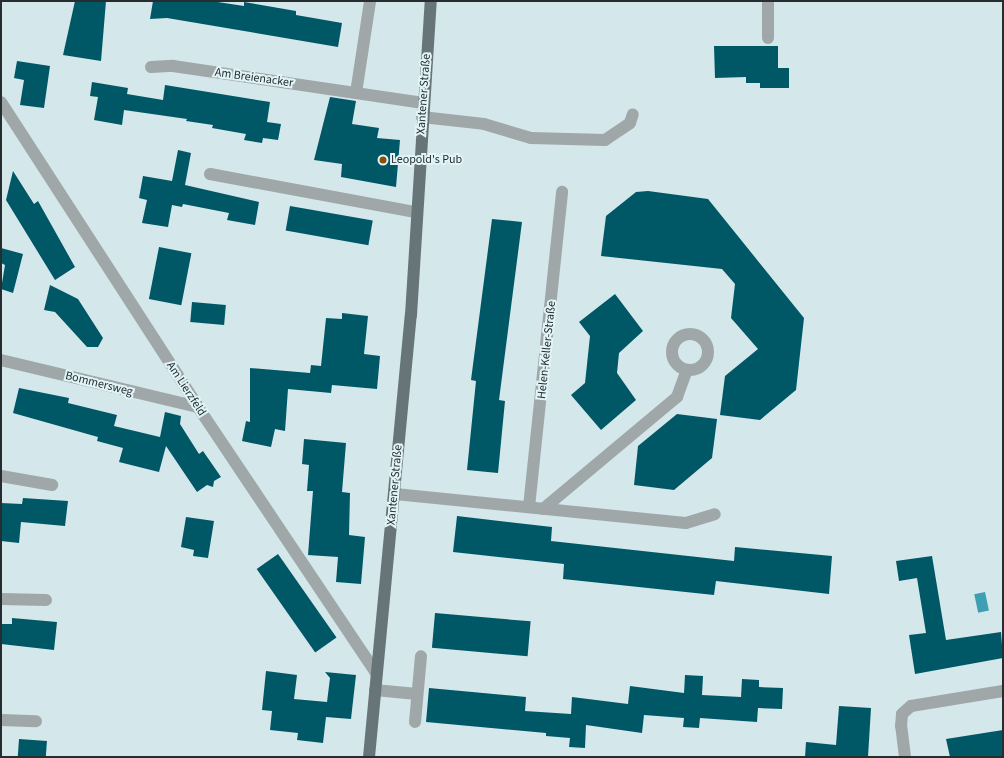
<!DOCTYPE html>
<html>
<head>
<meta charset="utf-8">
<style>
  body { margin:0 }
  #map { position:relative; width:1004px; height:758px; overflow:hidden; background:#d4e7eb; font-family:"Source Sans 3",sans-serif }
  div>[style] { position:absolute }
  .water>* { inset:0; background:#3e9fb2; transform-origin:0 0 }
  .building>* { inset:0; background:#005866; transform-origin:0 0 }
  .minor>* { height:12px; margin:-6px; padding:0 6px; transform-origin:6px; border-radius:6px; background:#9fa7a9 }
  .minor>.ring { margin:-6px; padding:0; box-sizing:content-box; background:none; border:12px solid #9fa7a9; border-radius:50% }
  .major>* { height:12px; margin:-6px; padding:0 6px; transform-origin:6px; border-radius:6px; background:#677578 }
  .dots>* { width:11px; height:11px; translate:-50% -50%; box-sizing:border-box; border:2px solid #e1f4f8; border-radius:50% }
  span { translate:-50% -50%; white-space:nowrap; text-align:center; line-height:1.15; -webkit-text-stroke:4px #e1f4f8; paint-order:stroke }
  .street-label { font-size:12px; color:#262d2e }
  .poi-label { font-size:12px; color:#262d2e }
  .left { translate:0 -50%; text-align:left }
  .frame { position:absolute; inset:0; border:2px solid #262d2e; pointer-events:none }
</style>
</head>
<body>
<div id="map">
  <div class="water">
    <i style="left:985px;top:592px;width:19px;height:11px;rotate:78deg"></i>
  </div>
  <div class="building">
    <i style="clip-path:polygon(75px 1px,106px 1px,101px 61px,63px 55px)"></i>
    <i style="clip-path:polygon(153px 1px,211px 1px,244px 6px,244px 2px,296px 11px,296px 15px,342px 23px,338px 47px,167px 18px,150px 19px)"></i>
    <i style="clip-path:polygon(714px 46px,778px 46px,778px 68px,789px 68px,789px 88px,760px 88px,760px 83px,746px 83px,746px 77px,715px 78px)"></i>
    <i style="clip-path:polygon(17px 61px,50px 66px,44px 108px,20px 105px,24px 80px,14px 78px)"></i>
    <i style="clip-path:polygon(92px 82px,128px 88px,127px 94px,163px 100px,165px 85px,270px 102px,267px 122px,281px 124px,278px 140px,263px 138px,262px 143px,244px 140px,246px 134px,212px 128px,213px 125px,186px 121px,187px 119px,124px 110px,122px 125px,94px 120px,98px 97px,90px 96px)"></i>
    <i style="clip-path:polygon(330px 97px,356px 101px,352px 124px,379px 128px,377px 138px,400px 140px,396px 187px,341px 177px,342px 164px,314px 160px)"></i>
    <i style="clip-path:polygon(178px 150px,191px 153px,185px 185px,259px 202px,255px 225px,227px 220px,229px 213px,183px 204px,182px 207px,172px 205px,168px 227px,142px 223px,147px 200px,139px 198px,143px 176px,172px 181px)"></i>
    <i style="clip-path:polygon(13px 171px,34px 204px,38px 201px,75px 267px,55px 280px,6px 200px)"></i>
    <i style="clip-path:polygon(648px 191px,708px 199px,804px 318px,796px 390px,760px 420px,720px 415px,725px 376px,758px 349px,731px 318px,735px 284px,722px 269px,601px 256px,606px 216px,636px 192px)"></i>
    <i style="left:290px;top:206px;width:84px;height:25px;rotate:10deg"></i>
    <i style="clip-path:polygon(492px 219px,522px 222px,499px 400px,505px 401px,498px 473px,467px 470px,476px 381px,471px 380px)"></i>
    <i style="left:159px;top:247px;width:33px;height:53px;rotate:11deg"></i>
    <i style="clip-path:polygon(1px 248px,23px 254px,13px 293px,1px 289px,5px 265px,1px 263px)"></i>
    <i style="clip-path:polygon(50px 285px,78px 299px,103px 338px,98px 347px,87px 347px,55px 312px,44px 310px)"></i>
    <i style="clip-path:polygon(615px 294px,643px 331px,619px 353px,617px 373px,636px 400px,601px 430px,571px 395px,585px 383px,590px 336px,579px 322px)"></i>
    <i style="left:192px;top:302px;width:34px;height:20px;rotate:5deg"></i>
    <i style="clip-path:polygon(342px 313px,368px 316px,364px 354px,380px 356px,377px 389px,332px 385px,331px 393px,288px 389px,285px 431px,275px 429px,271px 447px,242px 441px,246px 421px,250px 422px,250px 368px,310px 373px,311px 365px,321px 366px,326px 318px,342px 319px)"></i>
    <i style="clip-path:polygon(19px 388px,69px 398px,68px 403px,117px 415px,114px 426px,160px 437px,165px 412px,181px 416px,180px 424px,199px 454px,203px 451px,221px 477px,214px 481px,213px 487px,207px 485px,197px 492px,166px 446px,159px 472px,119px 462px,123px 448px,97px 441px,98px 437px,13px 413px)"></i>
    <i style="clip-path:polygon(677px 414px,717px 419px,712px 458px,674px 490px,634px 485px,638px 446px)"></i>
    <i style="clip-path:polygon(304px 439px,346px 443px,342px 492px,350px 493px,349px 535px,365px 537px,361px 584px,336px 582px,338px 557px,308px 555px,313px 491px,307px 491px,309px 465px,302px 464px)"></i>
    <i style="clip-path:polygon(23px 498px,68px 501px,65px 526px,21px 522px,19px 543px,1px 541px,1px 503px,22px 504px)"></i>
    <i style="clip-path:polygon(457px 516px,552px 527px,551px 541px,734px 561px,735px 547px,832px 556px,829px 594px,716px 581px,714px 595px,563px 579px,564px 564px,453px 552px)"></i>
    <i style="clip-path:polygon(186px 517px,214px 521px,208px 558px,193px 556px,194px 550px,181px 547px)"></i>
    <i style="left:278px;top:554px;width:102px;height:26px;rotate:55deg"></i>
    <i style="clip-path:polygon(932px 556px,946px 640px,1001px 632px,1003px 658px,915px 674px,909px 635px,926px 633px,917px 578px,899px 581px,896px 561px)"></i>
    <i style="left:435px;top:613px;width:96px;height:35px;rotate:5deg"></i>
    <i style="clip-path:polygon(12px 618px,57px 622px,54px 650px,1px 644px,1px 624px,12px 624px)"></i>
    <i style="clip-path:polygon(266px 671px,297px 675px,294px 699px,327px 702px,330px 678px,325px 672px,356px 675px,351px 719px,326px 717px,323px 743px,297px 740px,298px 733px,270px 730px,272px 711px,262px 710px)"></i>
    <i style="clip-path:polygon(685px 675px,703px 676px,702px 695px,741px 697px,742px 679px,759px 680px,759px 687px,783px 688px,782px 709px,758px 708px,757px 722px,700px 718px,699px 728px,683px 727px,684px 718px,644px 715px,642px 733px,586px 725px,585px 748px,569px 747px,570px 738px,546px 736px,546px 733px,426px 722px,429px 688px,526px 697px,525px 711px,571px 714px,572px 697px,628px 704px,630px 686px,684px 693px)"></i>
    <i style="clip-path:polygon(839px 706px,871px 708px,868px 757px,805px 757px,806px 742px,836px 745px)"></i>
    <i style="clip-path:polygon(1003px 730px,1003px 757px,950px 757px,946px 739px)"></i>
    <i style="left:19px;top:739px;width:28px;height:18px;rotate:4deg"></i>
  </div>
  <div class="minor">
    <i style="left:768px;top:1px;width:37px;rotate:90deg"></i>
    <i style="left:151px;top:67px;width:22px;rotate:-3deg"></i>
    <i style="left:173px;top:66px;width:253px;rotate:8.4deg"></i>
    <i style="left:356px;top:93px;width:93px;rotate:-81.3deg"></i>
    <i style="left:1px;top:102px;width:363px;rotate:57.1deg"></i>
    <i style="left:198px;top:407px;width:320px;rotate:56.2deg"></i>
    <i style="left:422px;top:117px;width:62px;rotate:6.4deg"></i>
    <i style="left:484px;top:124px;width:49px;rotate:16.6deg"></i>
    <i style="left:531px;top:138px;width:74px;rotate:1.5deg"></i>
    <i style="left:605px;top:140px;width:30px;rotate:-34deg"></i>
    <i style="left:630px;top:123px;width:9px;rotate:-72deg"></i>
    <i style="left:210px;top:174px;width:209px;rotate:10.5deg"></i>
    <i class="ring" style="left:672px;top:334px;width:24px;height:24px"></i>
    <i style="left:1px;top:360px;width:203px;rotate:13.4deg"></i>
    <i style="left:1px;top:476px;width:52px;rotate:10deg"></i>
    <i style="left:395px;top:494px;width:292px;rotate:5.7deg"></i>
    <i style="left:686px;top:523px;width:30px;rotate:-17deg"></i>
    <i style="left:529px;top:507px;width:317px;rotate:-84deg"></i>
    <i style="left:543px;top:509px;width:175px;rotate:-39.9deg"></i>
    <i style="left:677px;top:397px;width:29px;rotate:-70deg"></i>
    <i style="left:1px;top:599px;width:45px;rotate:1.3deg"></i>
    <i style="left:375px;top:690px;width:42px;rotate:5.4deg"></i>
    <i style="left:1px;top:720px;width:35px;rotate:2deg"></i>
    <i style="left:415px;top:722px;width:66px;rotate:-84.8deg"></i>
    <i style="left:905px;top:757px;width:31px;rotate:-97deg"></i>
    <i style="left:901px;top:726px;width:12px;rotate:-85deg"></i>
    <i style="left:902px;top:714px;width:12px;rotate:-42deg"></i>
    <i style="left:911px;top:706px;width:93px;rotate:-9.3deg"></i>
  </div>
  <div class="major">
    <i style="left:369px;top:757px;width:444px;rotate:-84.6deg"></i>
    <i style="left:411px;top:315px;width:315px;rotate:-86.4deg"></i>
  </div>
  <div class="dots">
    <i style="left:383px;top:160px;background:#894f06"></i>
  </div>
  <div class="street-label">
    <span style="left:254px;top:78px;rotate:8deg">Am Breienacker</span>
    <span style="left:424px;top:94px;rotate:-86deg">Xantener Straße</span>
    <span style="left:547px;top:350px;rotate:-84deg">Helen-Keller-Straße</span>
    <span style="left:99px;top:384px;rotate:14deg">Bommersweg</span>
    <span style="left:186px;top:389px;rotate:57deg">Am Lierzfeld</span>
    <span style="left:395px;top:485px;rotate:-85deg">Xantener Straße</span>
  </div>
  <div class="poi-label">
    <span class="left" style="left:391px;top:160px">Leopold's Pub</span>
  </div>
  <div class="frame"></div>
</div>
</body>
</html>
